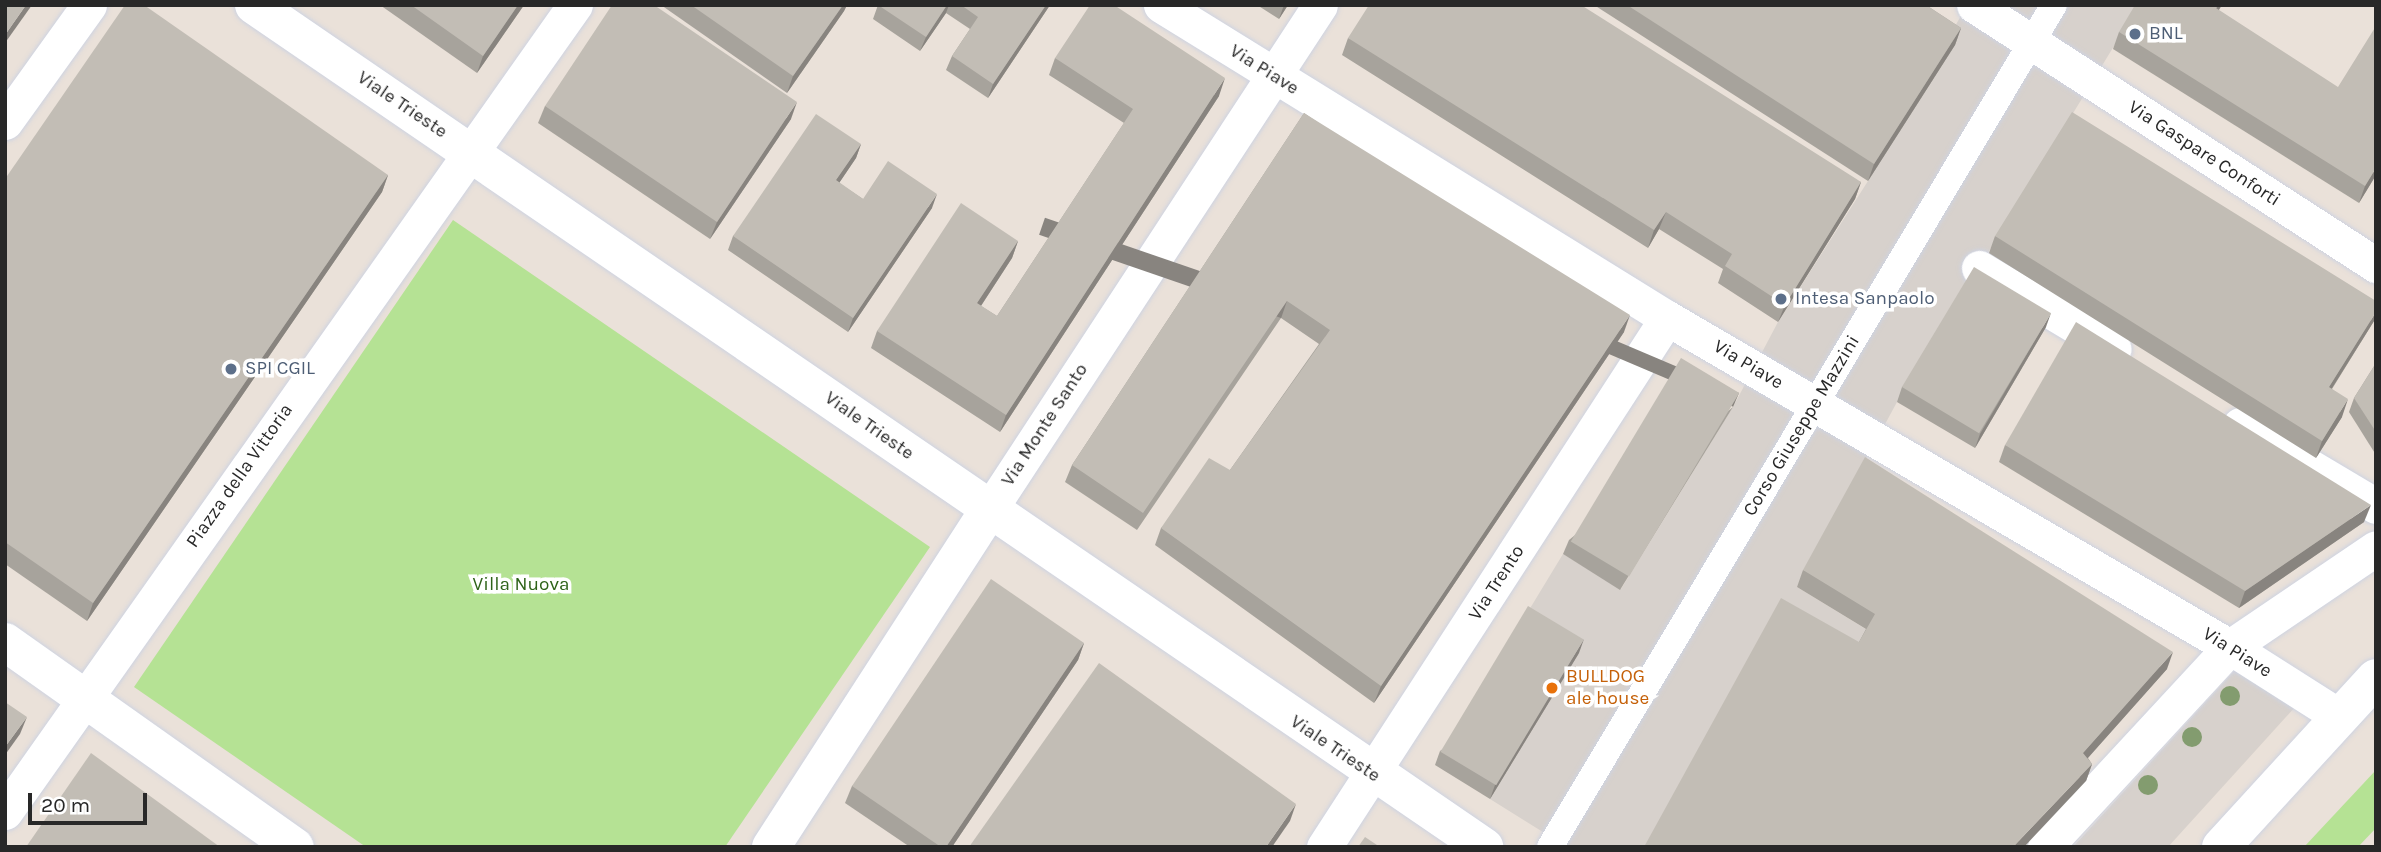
<!DOCTYPE html>
<html>
<head>
<meta charset="utf-8">
<style>
  body { margin:0 }
  #map { position:relative; width:2381px; height:852px; overflow:hidden; background:#eae1d9; font-family:Karla,sans-serif }
  div>[style] { position:absolute }
  .green>* { inset:0; background:#b5e294 }
  .plaza>* { inset:0; background:#d7d1cc }
  .roads { filter:drop-shadow(0 0 2px #ced3e1) drop-shadow(0 0 2px #ced3e1) }
  .pedestrian>* { height:26px; margin:-13px; padding:0 13px; transform-origin:13px; border-radius:13px; background:#fff }
  .minor>* { height:35px; margin:-17.5px; padding:0 17.5px; transform-origin:17.5px; border-radius:17.5px; background:#fff }
  .tertiary>* { height:38px; margin:-19px; padding:0 19px; transform-origin:19px; border-radius:19px; background:#fff }
  .trees>* { width:20px; height:20px; margin:-10px; border-radius:50%; background:#839c6f }
  .wall>* { inset:0; background:#a7a39c }
  .shaded-wall>* { inset:0; background:#88847f; transform-origin:0 0 }
  .building>* { inset:0; background:#c2bdb5; transform-origin:0 0 }
  .dots>* { width:19px; height:19px; translate:-50% -50%; box-sizing:border-box; border:4px solid #fff; border-radius:50% }
  span { translate:-50% -50%; white-space:nowrap; text-align:center; line-height:1.15; -webkit-text-stroke:7px #fff; paint-order:stroke }
  .service-label { font-size:19px; color:#4e5e75 }
  .left { translate:0 -50%; text-align:left }
  .street-label { font-size:19px; color:#282828 }
  .park-label { font-size:19px; color:#2e6319 }
  .food-label { font-size:19px; color:#c56008 }
  .frame { position:absolute; inset:0; border:7px solid #282828; pointer-events:none }
  .scale { position:absolute; left:28px; top:793px; width:119px; height:32px; box-sizing:border-box; border:4px solid #282828; border-top:0; padding-left:9px; font-size:21px; line-height:24px; white-space:nowrap; color:#282828; -webkit-text-stroke:5px #fff; paint-order:stroke }
</style>
</head>
<body>
<div id="map">
  <div class="green">
    <i style="clip-path:polygon(453px 220px,930px 547px,725px 847px,366px 847px,134px 687px)"></i>
    <i style="clip-path:polygon(2376px 770px,2376px 828px,2358px 847px,2304px 847px)"></i>
  </div>
  <div class="plaza">
    <i style="clip-path:polygon(1967px 5px,2139px 5px,1897px 402px,1797px 587px,1869px 631px,1853px 659px,1647px 847px,1567px 847px,1490px 799px,1523px 620px,1563px 554px,1621px 589px,1733px 407px,1778px 322px,1868px 181px)"></i>
    <i style="clip-path:polygon(2237px 668px,2296px 706px,2168px 847px,2073px 847px)"></i>
  </div>
  <div class="roads">
    <div class="pedestrian">
      <i style="left:1550px;top:847px;width:981px;rotate:-59.1deg"></i>
    </div>
    <div class="minor">
      <i style="left:1161px;top:5px;width:595px;rotate:31.74deg"></i>
      <i style="left:1667px;top:318px;width:652px;rotate:30.3deg"></i>
      <i style="left:2230px;top:647px;width:130px;rotate:32.5deg"></i>
      <i style="left:1974px;top:5px;width:479px;rotate:32.9deg"></i>
      <i style="left:5px;top:122px;width:144px;rotate:-54.3deg"></i>
      <i style="left:1979px;top:268px;width:157px;rotate:31deg"></i>
      <i style="left:2240px;top:425px;width:158px;rotate:30.8deg"></i>
      <i style="left:990px;top:509px;width:602px;rotate:-56.78deg"></i>
      <i style="left:5px;top:812px;width:988px;rotate:-54.77deg"></i>
      <i style="left:1324px;top:847px;width:630px;rotate:-57.04deg"></i>
      <i style="left:2045px;top:847px;width:272px;rotate:-47.2deg"></i>
      <i style="left:2230px;top:647px;width:176px;rotate:-34.1deg"></i>
    </div>
    <div class="tertiary">
      <i style="left:254px;top:5px;width:1491px;rotate:34.39deg"></i>
      <i style="left:5px;top:642px;width:355px;rotate:35.3deg"></i>
      <i style="left:771px;top:847px;width:403px;rotate:-57.1deg"></i>
      <i style="left:2221px;top:847px;width:229px;rotate:-47.5deg"></i>
    </div>
  </div>
  <div class="trees">
    <i style="left:2230px;top:696px"></i>
    <i style="left:2192px;top:737px"></i>
    <i style="left:2148px;top:785px"></i>
  </div>
  <div class="wall">
    <i style="clip-path:polygon(380px 5px,524px 5px,477px 73px)"></i>
    <i style="clip-path:polygon(661px 5px,847px 5px,844px 11px,787px 93px)"></i>
    <i style="clip-path:polygon(878px 5px,1050px 5px,988px 98px,946px 70px,952px 56px,970px 29px,946px 13px,920px 51px,873px 19px)"></i>
    <i style="clip-path:polygon(1257px 5px,1288px 5px,1279px 19px)"></i>
    <i style="clip-path:polygon(1594px 5px,1926px 5px,1961px 28px,1955px 45px,1868px 181px)"></i>
    <i style="clip-path:polygon(2219px 11px,2376px 175px,2359px 203px,2113px 49px,2119px 32px)"></i>
    <i style="clip-path:polygon(1348px 38px,1861px 182px,1855px 199px,1778px 322px,1718px 283px,1723px 269px,1659px 229px,1648px 248px,1342px 55px)"></i>
    <i style="clip-path:polygon(1055px 58px,1219px 96px,1000px 432px,871px 348px,877px 331px,1018px 241px,1012px 258px,981px 306px,997px 316px,1124px 123px,1049px 75px)"></i>
    <i style="clip-path:polygon(545px 106px,791px 119px,710px 239px,538px 123px)"></i>
    <i style="clip-path:polygon(1304px 113px,1624px 332px,1374px 703px,1155px 545px,1161px 528px,1230px 470px,1319px 344px,1281px 318px,1137px 530px,1065px 482px,1072px 465px)"></i>
    <i style="clip-path:polygon(861px 144px,856px 158px,839px 183px,863px 199px,932px 208px,848px 332px,728px 250px,733px 236px)"></i>
    <i style="clip-path:polygon(388px 175px,382px 192px,87px 621px,5px 564px,5px 179px)"></i>
    <i style="clip-path:polygon(1995px 236px,2374px 321px,2332px 389px,2342px 417px,2316px 458px,1989px 253px)"></i>
    <i style="clip-path:polygon(2046px 327px,1975px 448px,1897px 402px,1902px 387px)"></i>
    <i style="clip-path:polygon(2376px 363px,2376px 455px,2349px 412px,2354px 398px)"></i>
    <i style="clip-path:polygon(1733px 407px,1620px 590px,1563px 554px,1569px 540px)"></i>
    <i style="clip-path:polygon(2005px 445px,2364px 522px,2239px 608px,1999px 462px)"></i>
    <i style="clip-path:polygon(1803px 570px,2167px 669px,2088px 758px,2092px 764px,2086px 781px,1859px 642px,1866px 629px,1797px 587px)"></i>
    <i style="clip-path:polygon(1084px 643px,1078px 660px,952px 847px,910px 847px,845px 803px,852px 786px)"></i>
    <i style="clip-path:polygon(1579px 653px,1490px 799px,1435px 765px,1440px 751px)"></i>
  </div>
  <div class="shaded-wall">
    <i style="clip-path:polygon(26px 5px,32px 5px,5px 43px,5px 35px)"></i>
    <i style="clip-path:polygon(518px 5px,524px 5px,477px 73px,483px 56px)"></i>
    <i style="clip-path:polygon(843px 5px,847px 5px,844px 11px,787px 93px,793px 76px)"></i>
    <i style="clip-path:polygon(947px 5px,949px 5px,946px 13px,920px 51px,926px 37px)"></i>
    <i style="clip-path:polygon(1046px 5px,1050px 5px,988px 98px,993px 84px)"></i>
    <i style="clip-path:polygon(1284px 5px,1288px 5px,1279px 19px)"></i>
    <i style="clip-path:polygon(2218px 5px,2222px 5px,2209px 26px,2216px 8px)"></i>
    <i style="clip-path:polygon(1961px 28px,1955px 45px,1868px 181px,1874px 164px)"></i>
    <i style="clip-path:polygon(1225px 78px,1219px 96px,1000px 432px,1006px 415px)"></i>
    <i style="clip-path:polygon(797px 102px,791px 119px,710px 239px,717px 222px)"></i>
    <i style="clip-path:polygon(861px 144px,856px 158px,831px 195px,836px 180px)"></i>
    <i style="clip-path:polygon(2376px 168px,2376px 175px,2359px 203px,2365px 186px)"></i>
    <i style="clip-path:polygon(388px 175px,382px 192px,87px 621px,93px 603px)"></i>
    <i style="clip-path:polygon(1861px 182px,1855px 199px,1778px 322px,1785px 305px)"></i>
    <i style="clip-path:polygon(937px 194px,932px 208px,848px 332px,853px 318px)"></i>
    <i style="clip-path:polygon(1666px 212px,1659px 229px,1648px 248px,1654px 230px)"></i>
    <i style="clip-path:polygon(1018px 241px,1012px 258px,971px 321px,977px 303px)"></i>
    <i style="left:1287px;top:301px;width:18px;height:256px;rotate:109deg"></i>
    <i style="clip-path:polygon(2376px 312px,2374px 321px,2322px 404px,2329px 387px)"></i>
    <i style="clip-path:polygon(2051px 313px,2046px 327px,1975px 448px,1980px 434px)"></i>
    <i style="clip-path:polygon(1630px 315px,1624px 332px,1374px 703px,1381px 686px)"></i>
    <i style="left:1739px;top:393px;width:15px;height:215px;rotate:113deg"></i>
    <i style="clip-path:polygon(2348px 399px,2342px 417px,2316px 458px,2322px 441px)"></i>
    <i style="clip-path:polygon(2371px 505px,2364px 522px,2239px 608px,2245px 591px)"></i>
    <i style="clip-path:polygon(1584px 639px,1579px 653px,1490px 799px,1495px 785px)"></i>
    <i style="clip-path:polygon(1084px 643px,1078px 660px,952px 847px,946px 847px)"></i>
    <i style="clip-path:polygon(2173px 652px,2167px 669px,2077px 770px,2083px 753px)"></i>
    <i style="clip-path:polygon(27px 717px,20px 734px,5px 755px,5px 747px)"></i>
    <i style="clip-path:polygon(2092px 764px,2086px 781px,2024px 847px,2013px 847px)"></i>
    <i style="clip-path:polygon(1296px 804px,1290px 821px,1272px 847px,1266px 847px)"></i>
  </div>
  <div class="building">
    <i style="clip-path:polygon(5px 5px,26px 5px,5px 35px)"></i>
    <i style="clip-path:polygon(125px 5px,144px 5px,388px 175px,93px 603px,5px 542px,5px 179px)"></i>
    <i style="clip-path:polygon(411px 5px,518px 5px,483px 56px)"></i>
    <i style="clip-path:polygon(612px 5px,654px 5px,797px 102px,717px 222px,545px 106px)"></i>
    <i style="clip-path:polygon(691px 5px,843px 5px,793px 76px)"></i>
    <i style="clip-path:polygon(878px 5px,947px 5px,926px 37px)"></i>
    <i style="clip-path:polygon(961px 5px,1046px 5px,993px 84px,952px 56px,978px 17px)"></i>
    <i style="clip-path:polygon(1090px 5px,1114px 5px,1225px 78px,1006px 415px,877px 331px,961px 203px,1018px 241px,977px 303px,997px 316px,1133px 109px,1055px 58px)"></i>
    <i style="clip-path:polygon(1369px 5px,1581px 5px,1861px 182px,1785px 305px,1725px 266px,1732px 254px,1666px 212px,1654px 230px,1348px 38px)"></i>
    <i style="clip-path:polygon(1627px 5px,1926px 5px,1961px 28px,1874px 164px)"></i>
    <i style="clip-path:polygon(2135px 5px,2218px 5px,2216px 8px,2338px 87px,2376px 26px,2376px 168px,2365px 186px,2119px 32px)"></i>
    <i style="clip-path:polygon(2072px 112px,2376px 301px,2376px 312px,2329px 387px,2348px 399px,2322px 441px,1995px 236px)"></i>
    <i style="clip-path:polygon(1304px 113px,1630px 315px,1381px 686px,1161px 528px,1209px 458px,1230px 470px,1330px 330px,1287px 301px,1143px 513px,1072px 465px)"></i>
    <i style="clip-path:polygon(816px 114px,861px 144px,836px 180px,863px 199px,888px 161px,937px 194px,853px 318px,733px 236px)"></i>
    <i style="left:1974px;top:267px;width:90px;height:140px;rotate:31deg"></i>
    <i style="clip-path:polygon(2076px 322px,2371px 505px,2245px 591px,2005px 445px)"></i>
    <i style="left:1681px;top:358px;width:68px;height:214px;rotate:31deg"></i>
    <i style="clip-path:polygon(2376px 363px,2376px 432px,2354px 398px)"></i>
    <i style="clip-path:polygon(1865px 457px,2173px 652px,2083px 753px,2092px 764px,2013px 847px,1644px 847px,1781px 598px,1859px 642px,1875px 614px,1803px 570px)"></i>
    <i style="clip-path:polygon(991px 579px,1084px 643px,946px 847px,941px 847px,852px 786px)"></i>
    <i style="left:1528px;top:606px;width:65px;height:170px;rotate:31deg"></i>
    <i style="clip-path:polygon(1099px 663px,1296px 804px,1266px 847px,969px 847px)"></i>
    <i style="clip-path:polygon(5px 702px,27px 717px,5px 747px)"></i>
    <i style="clip-path:polygon(91px 753px,220px 847px,26px 847px)"></i>
    <i style="clip-path:polygon(1365px 837px,1380px 847px,1358px 847px)"></i>
  </div>
  <div class="dots">
    <i style="left:2135px;top:34px;background:#5c6f8a"></i>
    <i style="left:1781px;top:299px;background:#5c6f8a"></i>
    <i style="left:231px;top:369px;background:#5c6f8a"></i>
    <i style="left:1552px;top:688px;background:#e8710a"></i>
  </div>
  <div class="service-label">
    <span class="left" style="left:2149px;top:34px">BNL</span>
    <span class="left" style="left:1795px;top:299px">Intesa Sanpaolo</span>
    <span class="left" style="left:245px;top:369px">SPI CGIL</span>
  </div>
  <div class="street-label">
    <span style="left:1264px;top:70px;rotate:32deg">Via Piave</span>
    <span style="left:402px;top:105px;rotate:34deg">Viale Trieste</span>
    <span style="left:2204px;top:154px;rotate:33deg">Via Gaspare Conforti</span>
    <span style="left:1748px;top:365px;rotate:31deg">Via Piave</span>
    <span style="left:1045px;top:425px;rotate:-57deg">Via Monte Santo</span>
    <span style="left:869px;top:426px;rotate:35deg">Viale Trieste</span>
    <span style="left:1802px;top:426px;rotate:-59deg">Corso Giuseppe Mazzini</span>
    <span style="left:240px;top:476px;rotate:-55deg">Piazza della Vittoria</span>
    <span style="left:1497px;top:583px;rotate:-57deg">Via Trento</span>
    <span style="left:2237px;top:653px;rotate:32deg">Via Piave</span>
    <span style="left:1335px;top:749px;rotate:34deg">Viale Trieste</span>
  </div>
  <div class="park-label">
    <span style="left:521px;top:585px">Villa Nuova</span>
  </div>
  <div class="food-label">
    <span class="left" style="left:1566px;top:688px">BULLDOG<br>ale house</span>
  </div>
  <div class="frame"></div>
  <div class="scale">20 m</div>
</div>
</body>
</html>
